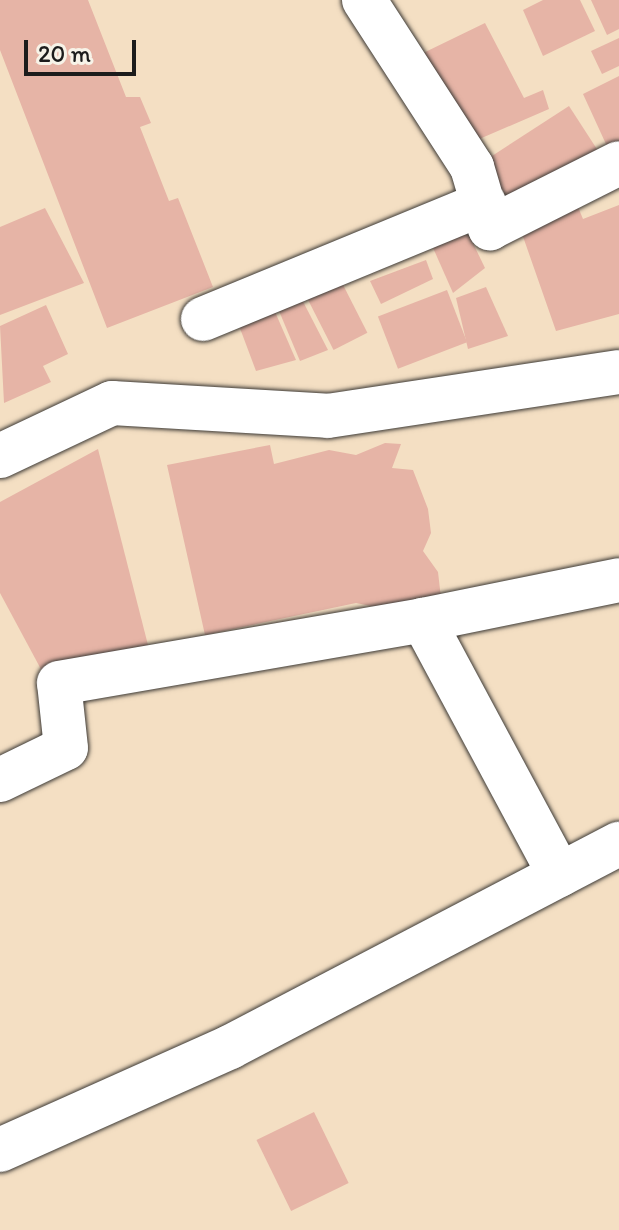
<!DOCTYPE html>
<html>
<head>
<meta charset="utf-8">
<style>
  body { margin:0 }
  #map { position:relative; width:619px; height:1230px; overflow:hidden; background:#f4dfc3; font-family:Itim,sans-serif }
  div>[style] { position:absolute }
  .building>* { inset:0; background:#e6b4a6; transform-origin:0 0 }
  .roads { filter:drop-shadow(0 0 2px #3c3935) drop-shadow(0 0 2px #3c3935) }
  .minor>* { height:44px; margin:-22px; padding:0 22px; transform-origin:22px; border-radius:22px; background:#fff }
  span { translate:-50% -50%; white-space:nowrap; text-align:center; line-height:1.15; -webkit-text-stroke:7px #f7f3e8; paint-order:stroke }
  .scale { position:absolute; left:24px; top:40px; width:112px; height:36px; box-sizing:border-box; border:4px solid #1c1c1c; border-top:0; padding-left:10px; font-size:24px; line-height:28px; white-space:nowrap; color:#1c1c1c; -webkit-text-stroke:6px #f7f3e8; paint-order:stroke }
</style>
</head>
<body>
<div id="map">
  <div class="building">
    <i style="clip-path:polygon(0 0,88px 0,126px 97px,140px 97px,151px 123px,140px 127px,169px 201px,178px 198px,213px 287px,107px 328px,0 50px)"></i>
    <i style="clip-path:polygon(543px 0,580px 0,595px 31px,543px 56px,523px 10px)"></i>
    <i style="clip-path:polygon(591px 0,619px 0,619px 29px,607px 35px)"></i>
    <i style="clip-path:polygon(485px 23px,524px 98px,543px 90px,549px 109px,470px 143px,417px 56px)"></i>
    <i style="clip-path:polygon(619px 38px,619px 66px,602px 74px,591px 51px)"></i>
    <i style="clip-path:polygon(619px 76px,619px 151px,611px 155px,583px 94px)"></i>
    <i style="left:569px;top:106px;width:64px;height:106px;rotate:57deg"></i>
    <i style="clip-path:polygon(619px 205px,619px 314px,556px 331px,520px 228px,578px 207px,583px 219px)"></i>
    <i style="clip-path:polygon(45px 208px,84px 283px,0 315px,0 227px)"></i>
    <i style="clip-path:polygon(426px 232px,469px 235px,485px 268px,453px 293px)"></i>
    <i style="clip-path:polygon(426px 260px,433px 279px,381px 304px,370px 281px)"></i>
    <i style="left:337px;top:273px;width:67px;height:38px;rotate:63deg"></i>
    <i style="clip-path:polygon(295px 286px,328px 350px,300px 361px,274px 299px)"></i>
    <i style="clip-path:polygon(486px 287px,508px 336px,468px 349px,456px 298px)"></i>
    <i style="left:447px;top:290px;width:56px;height:74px;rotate:69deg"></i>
    <i style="clip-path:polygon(269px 298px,296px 360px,256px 371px,235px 315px)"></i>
    <i style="clip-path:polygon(46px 305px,68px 354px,43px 366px,51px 382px,4px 403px,0 326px)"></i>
    <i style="clip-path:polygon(385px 443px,401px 444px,392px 468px,413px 470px,428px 509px,431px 533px,423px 551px,438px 572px,441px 598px,391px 610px,356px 603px,205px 635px,167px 465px,270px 445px,274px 464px,329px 450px,356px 455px)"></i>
    <i style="clip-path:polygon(98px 449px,149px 649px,43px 673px,0 593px,0 502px)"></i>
    <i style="left:314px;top:1112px;width:79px;height:64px;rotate:64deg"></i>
  </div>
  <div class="roads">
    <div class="minor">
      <i style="left:364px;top:0;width:199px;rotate:57.1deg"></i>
      <i style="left:472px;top:167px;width:64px;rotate:73.6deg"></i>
      <i style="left:490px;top:228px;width:144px;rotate:-26.7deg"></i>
      <i style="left:203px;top:319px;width:304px;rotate:-22.4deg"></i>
      <i style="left:0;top:456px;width:124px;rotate:-25.3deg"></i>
      <i style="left:112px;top:403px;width:216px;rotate:3.4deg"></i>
      <i style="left:328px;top:416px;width:294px;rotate:-8.6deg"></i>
      <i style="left:423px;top:620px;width:289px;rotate:61.8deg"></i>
      <i style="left:0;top:780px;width:73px;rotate:-25.9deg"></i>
      <i style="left:66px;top:748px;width:65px;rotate:-96.1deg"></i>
      <i style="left:59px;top:683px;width:369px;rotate:-9.8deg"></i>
      <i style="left:423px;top:620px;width:200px;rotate:-11.5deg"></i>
      <i style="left:0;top:1150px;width:252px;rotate:-24.1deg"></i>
      <i style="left:230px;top:1047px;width:439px;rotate:-27.6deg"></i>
    </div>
  </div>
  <div class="scale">20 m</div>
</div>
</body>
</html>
